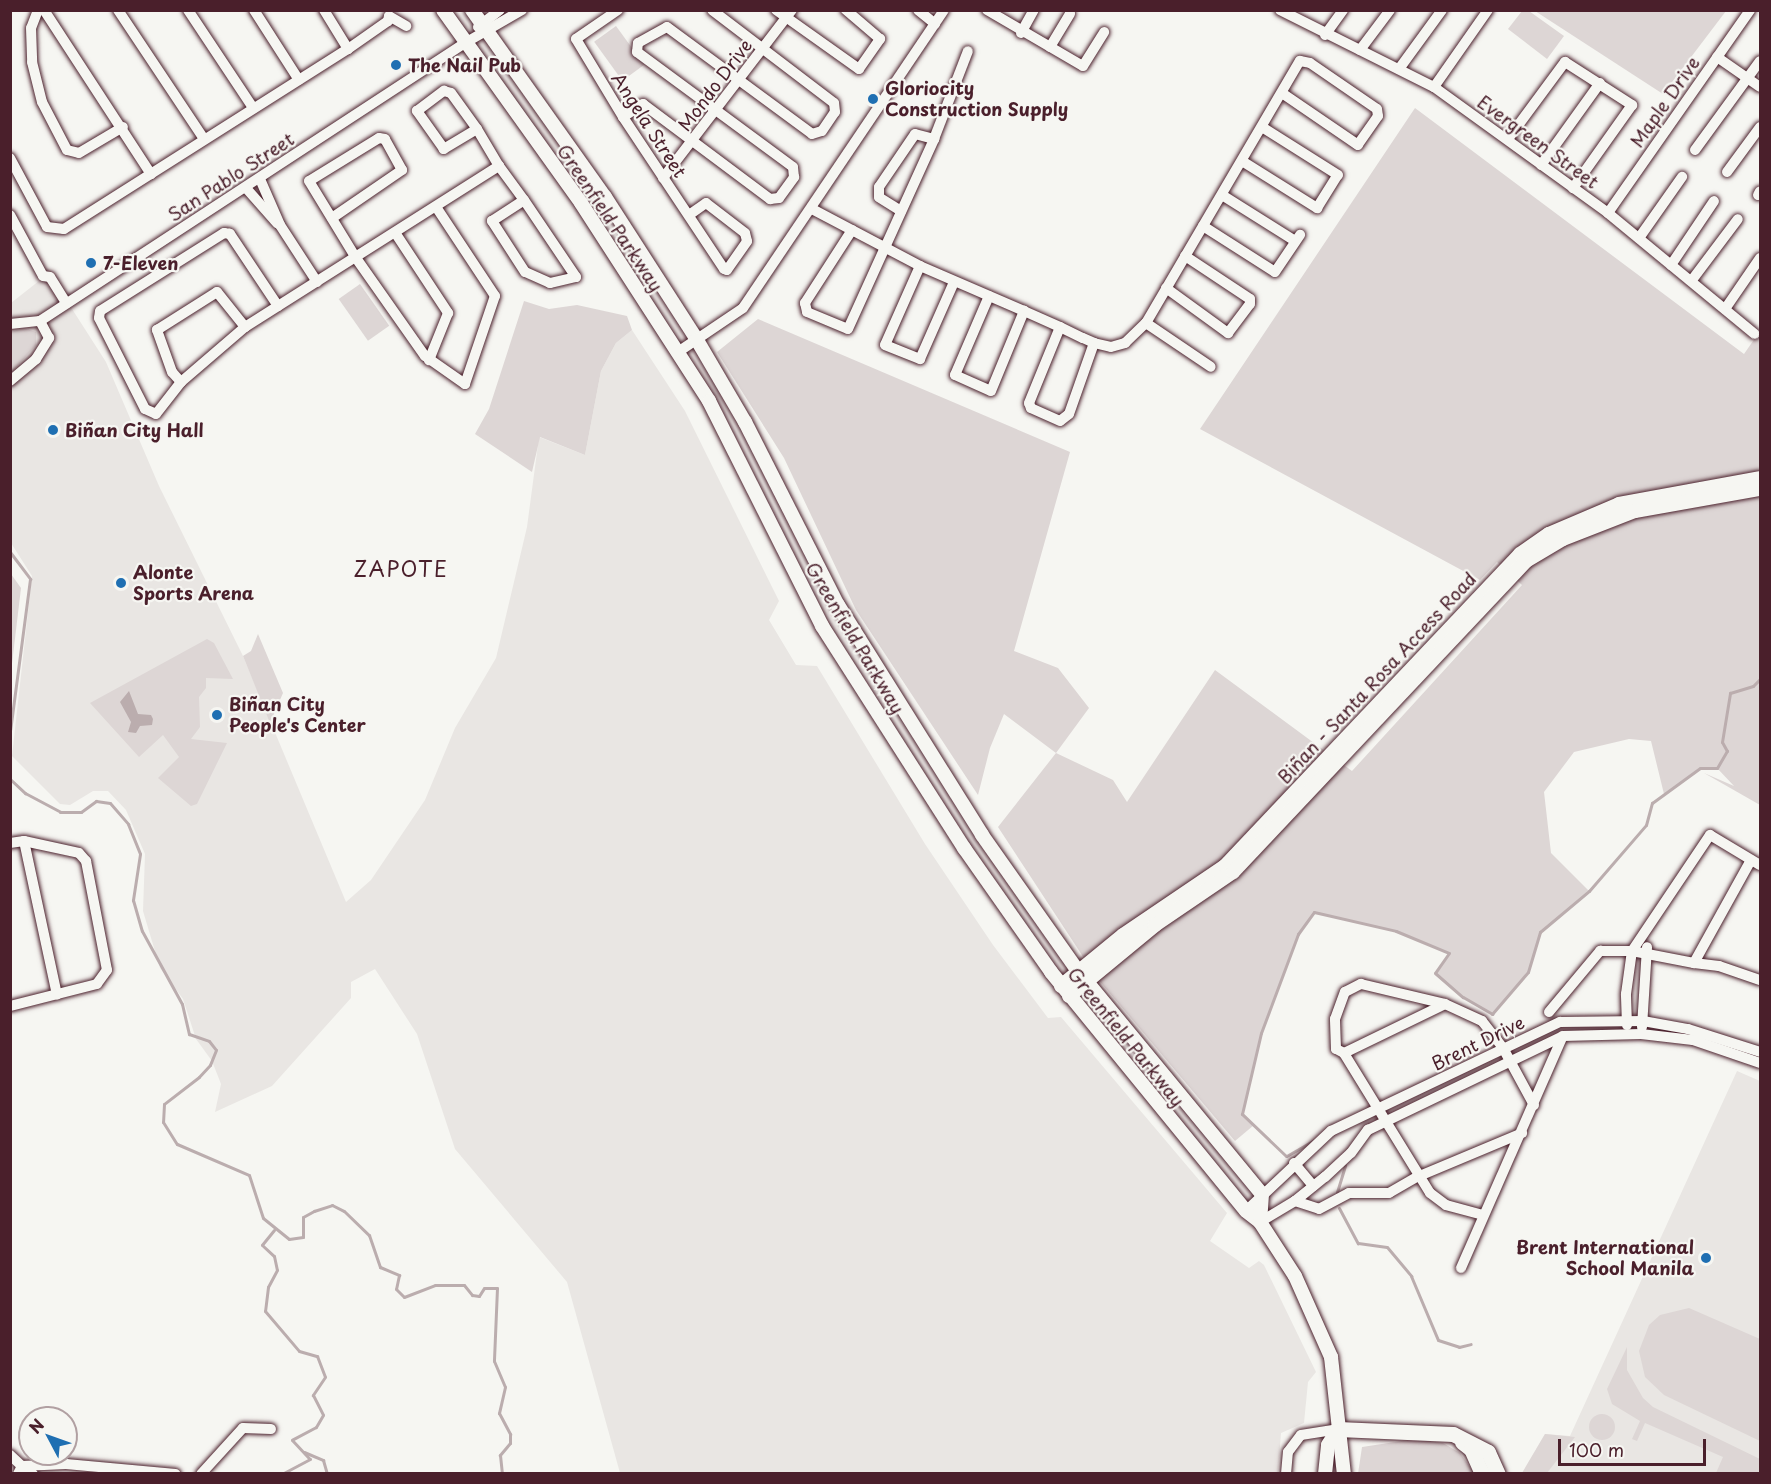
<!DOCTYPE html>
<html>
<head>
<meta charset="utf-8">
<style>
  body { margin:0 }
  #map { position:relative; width:1771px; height:1484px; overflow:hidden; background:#f6f6f2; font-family:"Playpen Sans",sans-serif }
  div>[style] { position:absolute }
  .built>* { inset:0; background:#e9e6e3 }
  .green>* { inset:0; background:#ddd6d5; transform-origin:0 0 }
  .round { border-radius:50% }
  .water>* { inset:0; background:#bbadae }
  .stream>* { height:3px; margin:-1.5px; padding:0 1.5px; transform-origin:1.5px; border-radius:1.5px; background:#bbadae }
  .roads { filter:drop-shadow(0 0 2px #4a1f2b) drop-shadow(0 0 2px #4a1f2b) }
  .minor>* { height:10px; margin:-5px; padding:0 5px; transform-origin:5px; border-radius:5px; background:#f6f6f2 }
  .major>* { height:14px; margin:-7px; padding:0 7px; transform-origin:7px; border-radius:7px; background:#f6f6f2 }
  .highway>* { height:15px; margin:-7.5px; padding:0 7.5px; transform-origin:7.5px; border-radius:7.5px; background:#f6f6f2 }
  .dots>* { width:16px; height:16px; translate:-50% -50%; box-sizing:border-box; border:3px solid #f6f6f2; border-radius:50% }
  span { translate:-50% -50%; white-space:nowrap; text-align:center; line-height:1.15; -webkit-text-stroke:4.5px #f6f6f2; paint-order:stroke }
  .poi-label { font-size:18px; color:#4a1f2b; font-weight:700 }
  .left { translate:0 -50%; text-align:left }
  .right { translate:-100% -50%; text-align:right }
  .street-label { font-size:18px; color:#4a1f2b }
  .quarter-label { font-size:21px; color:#4a1f2b; letter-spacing:1.5px }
  .frame { position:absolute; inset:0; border:12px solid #4a1f2b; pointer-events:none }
  .north { position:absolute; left:18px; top:1406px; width:60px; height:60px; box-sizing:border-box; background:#f6f6f2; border:2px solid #b1a0a2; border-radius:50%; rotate:311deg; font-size:16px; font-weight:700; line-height:24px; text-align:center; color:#4a1f2b }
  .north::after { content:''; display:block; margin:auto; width:21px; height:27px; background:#1f6fb2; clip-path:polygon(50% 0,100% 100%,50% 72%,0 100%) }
  .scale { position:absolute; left:1558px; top:1439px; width:148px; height:27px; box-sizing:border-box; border:3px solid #4a1f2b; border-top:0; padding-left:8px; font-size:18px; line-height:21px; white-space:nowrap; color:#4a1f2b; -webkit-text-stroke:4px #f6f6f2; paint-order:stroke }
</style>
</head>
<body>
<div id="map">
  <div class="built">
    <i style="clip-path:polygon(49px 273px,106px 362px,159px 486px,243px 656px,346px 902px,371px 880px,425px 800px,455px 728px,496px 658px,527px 527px,539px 437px,585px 455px,601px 371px,616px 343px,632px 330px,685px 411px,779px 601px,769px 620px,796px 665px,817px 666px,925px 844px,993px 945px,1048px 1018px,1061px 1017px,1227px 1213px,1210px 1241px,1249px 1268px,1259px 1261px,1264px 1265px,1316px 1372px,1308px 1382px,1304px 1423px,1281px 1433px,1278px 1473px,620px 1473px,567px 1282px,455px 1149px,417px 1034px,375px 969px,351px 982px,351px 998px,272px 1086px,215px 1112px,221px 1084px,212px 1061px,196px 1039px,183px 999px,160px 968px,143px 911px,145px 854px,126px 810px,108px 791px,93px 791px,70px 805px,60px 804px,12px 756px,32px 576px,11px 543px,11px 303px)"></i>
    <i style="clip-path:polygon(1737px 1071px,1760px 1081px,1760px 1473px,1522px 1474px,1545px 1434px,1570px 1436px)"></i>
  </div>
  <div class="green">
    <i style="clip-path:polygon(1522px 11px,1529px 11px,1564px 36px,1547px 59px,1508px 29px)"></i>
    <i style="clip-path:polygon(1535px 11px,1726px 11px,1663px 94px)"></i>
    <i style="left:616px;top:26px;width:48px;height:27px;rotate:54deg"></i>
    <i style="clip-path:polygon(1415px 108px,1744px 354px,1760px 331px,1760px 805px,1704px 773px,1734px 786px,1717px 768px,1700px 768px,1664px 794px,1651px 741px,1629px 739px,1574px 752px,1544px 792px,1551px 853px,1589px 891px,1540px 932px,1528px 972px,1492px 1014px,1463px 997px,1435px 973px,1449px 953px,1396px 931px,1314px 912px,1298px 934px,1261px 1033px,1243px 1113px,1254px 1125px,1235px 1141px,1097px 978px,998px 827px,1056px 753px,1004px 714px,990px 748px,978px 795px,856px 610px,784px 458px,717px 352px,758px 319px,1070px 452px,1014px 651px,1058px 668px,1089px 708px,1056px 753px,1113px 780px,1127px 802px,1215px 670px,1352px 771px,1522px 585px,1497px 562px,1480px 580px,1200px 429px)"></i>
    <i style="left:360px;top:284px;width:51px;height:26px;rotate:55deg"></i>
    <i style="clip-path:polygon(524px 301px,549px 309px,577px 305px,627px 316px,632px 330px,616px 343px,601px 371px,585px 455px,540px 437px,532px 472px,475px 434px,489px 409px)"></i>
    <i style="clip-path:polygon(24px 328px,36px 332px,36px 345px,11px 373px,11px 332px)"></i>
    <i style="clip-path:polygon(11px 574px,21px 588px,11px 672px)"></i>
    <i style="clip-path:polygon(258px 634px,283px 693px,270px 723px,243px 656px,251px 651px)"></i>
    <i style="clip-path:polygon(207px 639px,214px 643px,233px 679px,206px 678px,206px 688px,199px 697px,200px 727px,191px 739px,227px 743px,197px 804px,191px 806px,158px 778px,179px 757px,163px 735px,139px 757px,90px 703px)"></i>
    <i style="clip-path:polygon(1689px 1308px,1760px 1339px,1760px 1441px,1664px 1395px,1645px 1377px,1639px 1351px,1649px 1325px,1660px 1315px)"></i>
    <i style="clip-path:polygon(1627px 1347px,1627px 1370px,1643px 1398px,1653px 1407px,1760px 1459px,1760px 1473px,1716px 1473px,1723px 1457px,1645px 1423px,1637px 1441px,1632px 1439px,1640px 1421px,1612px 1404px,1607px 1389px)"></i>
    <i class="round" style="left:1589px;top:1414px;width:26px;height:26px"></i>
    <i style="clip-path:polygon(1545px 1434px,1575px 1437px,1547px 1473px,1522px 1473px)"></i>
    <i style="clip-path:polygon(1415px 1439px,1443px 1443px,1460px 1453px,1475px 1474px,1358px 1474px,1362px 1447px)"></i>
  </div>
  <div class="water">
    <i style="clip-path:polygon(129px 691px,138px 714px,151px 715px,153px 719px,152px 725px,140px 726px,136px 733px,128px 732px,131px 722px,120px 702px)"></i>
  </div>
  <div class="stream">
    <i style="left:10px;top:552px;width:34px;rotate:53deg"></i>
    <i style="left:30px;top:579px;width:152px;rotate:97.5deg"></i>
    <i style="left:10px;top:779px;width:21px;rotate:43deg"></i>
    <i style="left:25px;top:793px;width:40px;rotate:28deg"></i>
    <i style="left:60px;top:812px;width:21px"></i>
    <i style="left:81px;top:812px;width:19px;rotate:-36deg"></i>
    <i style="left:96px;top:801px;width:14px;rotate:8deg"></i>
    <i style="left:110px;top:803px;width:28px;rotate:49deg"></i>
    <i style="left:128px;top:824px;width:32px;rotate:68deg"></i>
    <i style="left:140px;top:854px;width:47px;rotate:98.7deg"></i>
    <i style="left:133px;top:900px;width:32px;rotate:74deg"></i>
    <i style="left:142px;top:931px;width:83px;rotate:61.3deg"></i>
    <i style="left:182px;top:1004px;width:31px;rotate:77deg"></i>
    <i style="left:189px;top:1034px;width:21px;rotate:19deg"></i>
    <i style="left:209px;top:1041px;width:11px;rotate:52deg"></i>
    <i style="left:216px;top:1050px;width:16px;rotate:112deg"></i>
    <i style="left:210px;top:1065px;width:16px;rotate:133deg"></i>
    <i style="left:199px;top:1077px;width:44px;rotate:142.4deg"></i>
    <i style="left:164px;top:1104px;width:18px;rotate:93deg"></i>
    <i style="left:163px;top:1122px;width:26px;rotate:58deg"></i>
    <i style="left:177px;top:1144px;width:78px;rotate:23.3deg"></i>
    <i style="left:249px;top:1175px;width:45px;rotate:72deg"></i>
    <i style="left:263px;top:1218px;width:33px;rotate:39deg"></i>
    <i style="left:289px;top:1239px;width:14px;rotate:-8deg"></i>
    <i style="left:303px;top:1237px;width:20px;rotate:-90deg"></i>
    <i style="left:303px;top:1217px;width:13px;rotate:-29deg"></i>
    <i style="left:314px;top:1211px;width:19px;rotate:-18deg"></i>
    <i style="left:332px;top:1205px;width:13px;rotate:27deg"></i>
    <i style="left:344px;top:1211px;width:35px;rotate:44deg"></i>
    <i style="left:369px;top:1235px;width:34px;rotate:71deg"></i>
    <i style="left:380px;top:1267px;width:21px;rotate:23deg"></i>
    <i style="left:399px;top:1275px;width:14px;rotate:102deg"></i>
    <i style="left:396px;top:1289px;width:11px;rotate:45deg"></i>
    <i style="left:404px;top:1297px;width:33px;rotate:-21deg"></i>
    <i style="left:435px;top:1285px;width:29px"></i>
    <i style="left:464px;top:1285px;width:13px;rotate:51deg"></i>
    <i style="left:472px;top:1295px;width:7px;rotate:8deg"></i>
    <i style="left:479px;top:1296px;width:9px;rotate:-58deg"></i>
    <i style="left:484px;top:1288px;width:13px"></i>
    <i style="left:497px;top:1288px;width:73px;rotate:92.4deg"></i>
    <i style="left:494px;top:1361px;width:28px;rotate:67deg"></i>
    <i style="left:505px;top:1387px;width:27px;rotate:103deg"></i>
    <i style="left:499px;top:1413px;width:24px;rotate:62deg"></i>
    <i style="left:510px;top:1434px;width:9px;rotate:90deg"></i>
    <i style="left:510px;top:1443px;width:16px;rotate:130deg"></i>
    <i style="left:500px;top:1455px;width:19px;rotate:84deg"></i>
    <i style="left:1316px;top:1139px;width:34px;rotate:150deg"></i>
    <i style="left:1286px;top:1156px;width:61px;rotate:-136.3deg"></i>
    <i style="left:1242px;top:1114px;width:83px;rotate:-76.8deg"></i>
    <i style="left:1261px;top:1033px;width:106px;rotate:-69.5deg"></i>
    <i style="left:1298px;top:934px;width:27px;rotate:-54deg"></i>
    <i style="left:1314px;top:912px;width:84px;rotate:13deg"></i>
    <i style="left:1396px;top:931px;width:57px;rotate:22.5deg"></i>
    <i style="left:1449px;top:953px;width:24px;rotate:125deg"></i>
    <i style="left:1435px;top:973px;width:37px;rotate:41deg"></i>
    <i style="left:1463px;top:997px;width:34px;rotate:30deg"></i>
    <i style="left:1492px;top:1014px;width:55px;rotate:-49.4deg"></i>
    <i style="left:1528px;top:972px;width:42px;rotate:-73.3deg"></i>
    <i style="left:1540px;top:932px;width:64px;rotate:-39.9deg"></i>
    <i style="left:1589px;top:891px;width:87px;rotate:-49.2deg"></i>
    <i style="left:1646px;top:825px;width:23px;rotate:-75deg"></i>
    <i style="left:1652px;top:803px;width:59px;rotate:-36.1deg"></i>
    <i style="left:1700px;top:768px;width:17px"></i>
    <i style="left:1717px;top:768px;width:20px;rotate:-60deg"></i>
    <i style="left:1727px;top:751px;width:10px;rotate:-119deg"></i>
    <i style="left:1722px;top:742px;width:50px;rotate:-80.7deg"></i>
    <i style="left:1730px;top:693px;width:24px;rotate:-17deg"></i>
    <i style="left:1753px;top:686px;width:10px;rotate:-45deg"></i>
    <i style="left:1337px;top:1192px;width:28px;rotate:-73deg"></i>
    <i style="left:1339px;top:1208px;width:40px;rotate:62deg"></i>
    <i style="left:1358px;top:1243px;width:29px;rotate:8deg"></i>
    <i style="left:1387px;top:1247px;width:38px;rotate:50deg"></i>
    <i style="left:1411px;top:1276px;width:69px;rotate:67.1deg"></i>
    <i style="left:1438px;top:1340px;width:22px;rotate:18deg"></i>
    <i style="left:1459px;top:1347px;width:12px;rotate:-14deg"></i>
    <i style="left:274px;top:1230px;width:19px;rotate:129deg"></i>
    <i style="left:262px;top:1245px;width:16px;rotate:43deg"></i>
    <i style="left:274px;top:1256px;width:14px;rotate:78deg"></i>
    <i style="left:277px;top:1270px;width:19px;rotate:118deg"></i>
    <i style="left:268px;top:1287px;width:24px;rotate:97deg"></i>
    <i style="left:265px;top:1311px;width:52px;rotate:49.6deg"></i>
    <i style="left:299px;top:1351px;width:19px;rotate:16deg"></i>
    <i style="left:317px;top:1356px;width:22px;rotate:69deg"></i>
    <i style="left:325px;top:1377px;width:22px;rotate:124deg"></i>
    <i style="left:313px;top:1395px;width:22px;rotate:63deg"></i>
    <i style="left:323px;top:1415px;width:14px;rotate:120deg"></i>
    <i style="left:316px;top:1427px;width:27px;rotate:152deg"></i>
    <i style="left:292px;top:1440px;width:26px;rotate:47deg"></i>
    <i style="left:310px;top:1459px;width:32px;rotate:152deg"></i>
    <i style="left:304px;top:1452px;width:21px;rotate:23deg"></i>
    <i style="left:323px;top:1460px;width:15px;rotate:74deg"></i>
  </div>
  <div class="roads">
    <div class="minor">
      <i style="left:38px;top:10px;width:19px;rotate:111deg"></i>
      <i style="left:31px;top:28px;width:34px;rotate:88deg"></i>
      <i style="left:32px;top:62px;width:41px;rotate:76deg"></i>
      <i style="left:42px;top:102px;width:54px;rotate:62.5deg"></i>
      <i style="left:67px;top:150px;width:12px;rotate:14deg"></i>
      <i style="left:79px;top:153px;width:51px;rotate:-30.6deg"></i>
      <i style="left:44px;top:10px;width:196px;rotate:56.9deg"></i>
      <i style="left:118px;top:10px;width:155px;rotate:56.3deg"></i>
      <i style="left:188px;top:10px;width:118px;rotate:56.4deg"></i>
      <i style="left:254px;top:10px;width:83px;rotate:57.3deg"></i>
      <i style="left:324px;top:10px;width:46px;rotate:58.4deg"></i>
      <i style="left:618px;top:10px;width:51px;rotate:145.4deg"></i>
      <i style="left:576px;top:39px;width:91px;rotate:58.9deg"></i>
      <i style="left:623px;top:117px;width:182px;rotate:56.4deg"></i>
      <i style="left:724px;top:269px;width:3px;rotate:18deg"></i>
      <i style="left:727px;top:270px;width:35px;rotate:-55deg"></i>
      <i style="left:747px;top:241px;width:8px;rotate:-104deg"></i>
      <i style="left:745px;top:233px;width:49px;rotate:-142.4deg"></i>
      <i style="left:706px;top:203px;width:21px;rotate:145deg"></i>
      <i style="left:776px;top:10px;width:102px;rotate:35.4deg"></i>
      <i style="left:859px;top:69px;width:37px;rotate:-55deg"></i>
      <i style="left:880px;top:39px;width:45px;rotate:-139.5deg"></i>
      <i style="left:918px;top:10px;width:22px;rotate:39deg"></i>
      <i style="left:987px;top:10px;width:111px;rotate:30.3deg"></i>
      <i style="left:1083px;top:66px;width:40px;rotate:-58deg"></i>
      <i style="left:1280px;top:10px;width:172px;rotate:26.6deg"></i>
      <i style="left:1434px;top:87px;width:215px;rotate:35.9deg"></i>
      <i style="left:1608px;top:213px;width:190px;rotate:39.5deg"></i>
      <i style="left:478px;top:27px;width:28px;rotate:-38deg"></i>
      <i style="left:1021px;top:33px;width:26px;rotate:-61deg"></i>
      <i style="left:1325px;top:35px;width:31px;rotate:-54deg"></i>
      <i style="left:1050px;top:47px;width:39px;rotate:-59deg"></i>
      <i style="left:1360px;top:50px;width:50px;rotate:-53.1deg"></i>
      <i style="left:1717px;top:57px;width:52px;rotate:34.9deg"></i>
      <i style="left:1399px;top:69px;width:73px;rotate:-53.9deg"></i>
      <i style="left:1434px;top:87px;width:94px;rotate:-55deg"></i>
      <i style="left:623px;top:117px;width:24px;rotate:-33deg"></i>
      <i style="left:643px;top:104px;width:159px;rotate:36.8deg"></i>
      <i style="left:770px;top:199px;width:9px;rotate:-6deg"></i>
      <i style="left:779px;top:198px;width:26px;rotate:-54deg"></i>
      <i style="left:794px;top:177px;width:10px;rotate:-96deg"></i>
      <i style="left:793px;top:167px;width:194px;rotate:-143.6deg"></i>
      <i style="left:637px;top:52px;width:9px;rotate:-84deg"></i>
      <i style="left:638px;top:43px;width:33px;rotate:-29deg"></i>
      <i style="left:667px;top:27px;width:180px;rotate:36.4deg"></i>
      <i style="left:812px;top:134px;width:10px;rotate:-17deg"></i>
      <i style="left:822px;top:131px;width:23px;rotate:-56deg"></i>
      <i style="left:835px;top:112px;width:9px;rotate:-96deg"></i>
      <i style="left:834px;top:103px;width:153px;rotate:-142.7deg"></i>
      <i style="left:477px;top:129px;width:39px;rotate:149deg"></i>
      <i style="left:444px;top:149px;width:47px;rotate:-125.4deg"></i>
      <i style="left:417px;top:111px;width:34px;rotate:-37deg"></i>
      <i style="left:444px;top:91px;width:7px;rotate:16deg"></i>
      <i style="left:451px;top:93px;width:44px;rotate:54.2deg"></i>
      <i style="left:477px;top:129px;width:43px;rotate:59.3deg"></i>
      <i style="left:499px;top:166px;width:42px;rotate:53.7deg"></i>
      <i style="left:524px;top:200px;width:93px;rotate:56deg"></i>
      <i style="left:576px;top:277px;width:27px;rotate:167deg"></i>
      <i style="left:550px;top:283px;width:27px;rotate:-156deg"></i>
      <i style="left:525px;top:272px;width:61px;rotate:-122.9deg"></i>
      <i style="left:492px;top:221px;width:38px;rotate:-33deg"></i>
      <i style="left:1508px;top:139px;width:96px;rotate:-53.5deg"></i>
      <i style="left:1565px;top:62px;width:80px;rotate:32.7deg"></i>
      <i style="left:1632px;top:105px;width:102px;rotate:125.4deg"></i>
      <i style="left:1695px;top:150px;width:110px;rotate:-53.9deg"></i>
      <i style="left:10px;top:158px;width:78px;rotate:61.8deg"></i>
      <i style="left:47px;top:227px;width:17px;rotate:7deg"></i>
      <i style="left:64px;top:229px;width:336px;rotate:-32.4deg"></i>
      <i style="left:348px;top:49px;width:49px;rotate:-35deg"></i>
      <i style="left:388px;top:21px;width:5px;rotate:-79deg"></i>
      <i style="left:389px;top:16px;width:20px;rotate:30deg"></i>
      <i style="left:1242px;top:161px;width:89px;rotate:32.1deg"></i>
      <i style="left:1317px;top:208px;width:39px;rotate:-58deg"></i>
      <i style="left:1338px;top:175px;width:90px;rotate:-147.7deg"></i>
      <i style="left:1541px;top:165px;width:101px;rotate:-54.3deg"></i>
      <i style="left:1727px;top:172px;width:56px;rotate:-53.7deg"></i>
      <i style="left:663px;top:178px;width:212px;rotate:-52.5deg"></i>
      <i style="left:260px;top:179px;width:50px;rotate:66.5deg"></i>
      <i style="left:280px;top:225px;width:68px;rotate:57deg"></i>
      <i style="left:246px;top:188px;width:47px;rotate:48.5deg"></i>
      <i style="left:1222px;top:195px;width:86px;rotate:32.2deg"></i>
      <i style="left:1758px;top:195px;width:4px;rotate:-63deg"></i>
      <i style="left:812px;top:209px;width:122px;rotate:27.8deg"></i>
      <i style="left:920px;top:266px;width:113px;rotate:23.4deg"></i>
      <i style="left:1024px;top:311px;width:39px;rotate:24deg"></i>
      <i style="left:1060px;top:327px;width:25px;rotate:26deg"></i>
      <i style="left:1083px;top:338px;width:12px;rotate:24deg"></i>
      <i style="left:1094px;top:343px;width:75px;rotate:109.4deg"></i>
      <i style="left:1069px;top:414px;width:11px;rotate:142deg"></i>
      <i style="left:1060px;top:421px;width:32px;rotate:-156deg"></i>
      <i style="left:1031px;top:408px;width:5px;rotate:-112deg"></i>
      <i style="left:1029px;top:403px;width:82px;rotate:-67.8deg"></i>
      <i style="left:901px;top:211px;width:26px;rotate:-148deg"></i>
      <i style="left:879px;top:197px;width:10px;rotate:-90deg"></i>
      <i style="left:879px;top:187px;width:64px;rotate:-55.8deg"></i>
      <i style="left:915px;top:134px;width:20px;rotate:15deg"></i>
      <i style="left:1608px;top:213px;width:248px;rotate:-55deg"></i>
      <i style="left:10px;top:215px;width:69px;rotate:61.6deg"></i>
      <i style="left:43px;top:276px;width:7px;rotate:8deg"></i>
      <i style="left:50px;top:277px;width:31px;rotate:58deg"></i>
      <i style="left:332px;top:218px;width:85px;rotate:-34.4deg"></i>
      <i style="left:402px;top:170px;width:35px;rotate:-119deg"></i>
      <i style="left:385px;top:139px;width:6px;rotate:-171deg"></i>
      <i style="left:379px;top:138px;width:82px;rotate:148.4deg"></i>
      <i style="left:309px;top:181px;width:90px;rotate:58.6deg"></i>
      <i style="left:356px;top:258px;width:120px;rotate:54.9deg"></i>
      <i style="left:425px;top:356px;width:49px;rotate:35deg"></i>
      <i style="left:465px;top:384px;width:93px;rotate:-71.2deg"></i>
      <i style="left:495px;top:296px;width:107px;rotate:-123.5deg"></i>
      <i style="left:1203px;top:226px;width:85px;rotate:32.6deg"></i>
      <i style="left:1275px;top:272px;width:45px;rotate:-56deg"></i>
      <i style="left:852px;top:230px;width:87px;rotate:122.8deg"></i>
      <i style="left:805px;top:303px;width:9px;rotate:77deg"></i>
      <i style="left:807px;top:312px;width:44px;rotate:22.5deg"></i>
      <i style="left:848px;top:329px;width:209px;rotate:-65.6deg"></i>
      <i style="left:934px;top:139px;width:94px;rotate:-68.9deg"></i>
      <i style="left:396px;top:234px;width:95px;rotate:56.6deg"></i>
      <i style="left:448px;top:313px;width:51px;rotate:112deg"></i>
      <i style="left:1639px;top:238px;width:75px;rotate:-54.8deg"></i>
      <i style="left:1671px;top:265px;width:77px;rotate:-56.1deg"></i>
      <i style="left:920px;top:266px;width:86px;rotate:113.9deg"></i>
      <i style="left:885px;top:345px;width:38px;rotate:22deg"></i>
      <i style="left:920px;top:359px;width:84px;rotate:-66.2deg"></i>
      <i style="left:1692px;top:280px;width:76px;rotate:-53deg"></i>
      <i style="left:1166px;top:288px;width:77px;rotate:36deg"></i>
      <i style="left:1228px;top:333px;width:36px;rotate:-53deg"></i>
      <i style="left:1250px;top:304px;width:5px;rotate:-90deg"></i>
      <i style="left:1250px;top:299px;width:78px;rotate:-146.5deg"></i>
      <i style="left:989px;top:296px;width:86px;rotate:113.3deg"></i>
      <i style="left:955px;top:375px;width:39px;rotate:24deg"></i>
      <i style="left:991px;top:391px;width:87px;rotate:-67.6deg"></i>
      <i style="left:278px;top:306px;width:87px;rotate:-123.7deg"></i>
      <i style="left:230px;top:234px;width:6px;rotate:-171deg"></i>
      <i style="left:224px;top:233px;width:146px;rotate:147.8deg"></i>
      <i style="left:100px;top:311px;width:7px;rotate:98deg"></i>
      <i style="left:99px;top:318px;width:102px;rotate:63.2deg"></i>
      <i style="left:145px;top:409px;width:12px;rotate:24deg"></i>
      <i style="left:156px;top:414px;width:41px;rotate:-52deg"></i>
      <i style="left:181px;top:382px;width:84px;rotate:-40.7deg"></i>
      <i style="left:245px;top:327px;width:301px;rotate:-32.4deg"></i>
      <i style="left:1725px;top:309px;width:62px;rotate:-55.5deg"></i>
      <i style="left:1146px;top:323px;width:78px;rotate:34.1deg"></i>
      <i style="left:10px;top:324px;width:30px;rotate:-6deg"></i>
      <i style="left:40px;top:321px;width:508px;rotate:-33.19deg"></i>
      <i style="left:465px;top:43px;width:66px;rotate:-30.1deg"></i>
      <i style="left:1094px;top:343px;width:17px;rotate:13deg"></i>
      <i style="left:1111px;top:347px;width:15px;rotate:-16deg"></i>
      <i style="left:1125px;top:343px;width:29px;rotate:-44deg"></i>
      <i style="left:1146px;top:323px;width:304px;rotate:-59.6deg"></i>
      <i style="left:1300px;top:61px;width:10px;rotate:11deg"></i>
      <i style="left:1310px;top:63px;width:81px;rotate:34.5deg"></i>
      <i style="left:1377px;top:109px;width:7px;rotate:82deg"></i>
      <i style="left:1378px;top:116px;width:35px;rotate:125deg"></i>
      <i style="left:1358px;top:145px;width:92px;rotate:-145.6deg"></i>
      <i style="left:678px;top:352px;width:78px;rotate:-34.1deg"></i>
      <i style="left:743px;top:308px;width:359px;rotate:-56deg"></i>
      <i style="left:10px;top:381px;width:34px;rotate:-40deg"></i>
      <i style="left:36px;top:359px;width:25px;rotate:-58deg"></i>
      <i style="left:49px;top:338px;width:19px;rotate:-118deg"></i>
      <i style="left:181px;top:382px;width:13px;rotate:-132deg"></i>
      <i style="left:172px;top:372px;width:45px;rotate:-109.7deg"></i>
      <i style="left:157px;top:330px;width:71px;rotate:-32.3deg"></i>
      <i style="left:217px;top:292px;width:45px;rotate:51.3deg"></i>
      <i style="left:24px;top:841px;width:157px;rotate:77.9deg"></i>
      <i style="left:10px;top:843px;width:14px;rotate:-8deg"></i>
      <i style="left:24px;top:841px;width:56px;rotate:12.3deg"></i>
      <i style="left:79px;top:853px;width:11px;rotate:49deg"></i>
      <i style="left:86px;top:861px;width:111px;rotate:79.1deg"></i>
      <i style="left:107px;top:970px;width:17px;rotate:126deg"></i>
      <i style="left:97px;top:984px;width:90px;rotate:165.8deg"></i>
      <i style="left:1751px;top:860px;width:118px;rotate:119deg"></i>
      <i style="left:1694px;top:963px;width:25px;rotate:7deg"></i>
      <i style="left:1719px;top:966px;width:43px;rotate:18.9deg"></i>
      <i style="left:1549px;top:1012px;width:80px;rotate:-50.1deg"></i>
      <i style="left:1600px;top:951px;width:32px"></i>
      <i style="left:1632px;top:951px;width:63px;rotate:11deg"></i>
      <i style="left:1627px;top:1025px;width:31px;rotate:-92deg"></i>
      <i style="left:1626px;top:994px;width:43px;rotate:-82.1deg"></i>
      <i style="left:1632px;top:951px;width:140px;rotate:-56.1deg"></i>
      <i style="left:1710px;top:835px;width:58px;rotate:31deg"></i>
      <i style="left:1642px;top:1027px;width:80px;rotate:-86.4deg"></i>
      <i style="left:1344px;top:1053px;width:112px;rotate:-25.9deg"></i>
      <i style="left:1294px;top:1163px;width:30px;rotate:50deg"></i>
      <i style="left:1295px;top:1201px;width:25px;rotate:18deg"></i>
      <i style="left:1319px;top:1209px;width:34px;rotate:-28deg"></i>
      <i style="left:1349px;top:1193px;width:40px"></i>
      <i style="left:1389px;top:1193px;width:32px;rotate:-30deg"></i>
      <i style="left:1417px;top:1177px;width:114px;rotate:-22.7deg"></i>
      <i style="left:1246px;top:1211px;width:117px;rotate:-43.3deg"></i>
      <i style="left:1331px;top:1131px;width:254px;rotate:-25.5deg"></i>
      <i style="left:1560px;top:1022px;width:83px;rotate:-0.7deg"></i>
      <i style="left:1643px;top:1021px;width:46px;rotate:10.1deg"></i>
      <i style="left:1688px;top:1029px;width:76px;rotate:17.7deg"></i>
      <i style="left:1483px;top:1215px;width:38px;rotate:-165deg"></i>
      <i style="left:1446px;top:1205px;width:20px;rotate:-143deg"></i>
      <i style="left:1430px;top:1193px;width:164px;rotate:-121.6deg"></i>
      <i style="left:1344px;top:1053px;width:9px;rotate:-153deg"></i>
      <i style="left:1336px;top:1049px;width:30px;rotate:-92deg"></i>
      <i style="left:1335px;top:1019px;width:29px;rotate:-70deg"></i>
      <i style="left:1345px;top:992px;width:18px;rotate:-27deg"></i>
      <i style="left:1361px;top:984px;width:86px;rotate:13.4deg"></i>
      <i style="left:1445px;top:1004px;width:41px;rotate:24.7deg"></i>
      <i style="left:1482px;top:1021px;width:34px;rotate:52deg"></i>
      <i style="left:1503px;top:1048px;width:65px;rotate:61.5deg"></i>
      <i style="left:1260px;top:1222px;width:41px;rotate:-31deg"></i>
      <i style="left:1295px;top:1201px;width:38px;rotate:-39deg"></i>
      <i style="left:1325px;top:1177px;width:35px;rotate:-43deg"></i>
      <i style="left:1351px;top:1153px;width:29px;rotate:-54deg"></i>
      <i style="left:1368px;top:1130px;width:216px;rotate:-25.7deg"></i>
      <i style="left:1563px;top:1036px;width:78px;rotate:-1.5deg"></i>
      <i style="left:1641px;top:1034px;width:52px;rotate:6.6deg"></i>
      <i style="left:1693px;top:1040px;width:71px;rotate:18.9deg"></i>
      <i style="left:1461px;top:1268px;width:253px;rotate:-66.3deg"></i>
      <i style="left:10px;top:1455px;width:16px;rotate:43deg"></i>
      <i style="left:22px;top:1466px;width:9px;rotate:117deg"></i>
      <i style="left:33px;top:1474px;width:14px;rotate:-144deg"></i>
      <i style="left:22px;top:1466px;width:44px;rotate:-2.6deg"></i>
      <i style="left:66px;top:1464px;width:110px;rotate:5.2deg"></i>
      <i style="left:201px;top:1474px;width:62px;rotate:-47.6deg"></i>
      <i style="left:243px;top:1428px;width:28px;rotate:2deg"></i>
      <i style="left:1286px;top:1474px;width:22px;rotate:-85deg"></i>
      <i style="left:1288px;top:1452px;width:21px;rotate:-53deg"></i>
      <i style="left:1301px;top:1435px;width:37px;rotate:-9deg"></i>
    </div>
    <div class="major">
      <i style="left:443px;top:10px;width:237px;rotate:54.4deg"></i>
      <i style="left:581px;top:203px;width:236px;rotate:57.1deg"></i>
      <i style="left:709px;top:401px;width:252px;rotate:63.3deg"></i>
      <i style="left:822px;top:626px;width:264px;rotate:57.4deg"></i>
      <i style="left:964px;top:848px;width:151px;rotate:54.9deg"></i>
      <i style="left:1051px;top:972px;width:308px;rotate:50.8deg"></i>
      <i style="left:1246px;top:1211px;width:18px;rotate:38deg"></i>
      <i style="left:1260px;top:1222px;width:64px;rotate:57.1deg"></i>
      <i style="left:1295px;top:1276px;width:89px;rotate:66deg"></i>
      <i style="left:1331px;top:1357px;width:118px;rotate:83.7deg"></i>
      <i style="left:472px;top:10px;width:229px;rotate:54.6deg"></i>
      <i style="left:605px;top:197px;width:170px;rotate:57.2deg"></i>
      <i style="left:697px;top:340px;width:95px;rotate:59.7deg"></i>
      <i style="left:745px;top:422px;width:205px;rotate:63.1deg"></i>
      <i style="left:838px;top:605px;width:271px;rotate:57.9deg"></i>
      <i style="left:982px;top:835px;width:166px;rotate:54.8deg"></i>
      <i style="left:1078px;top:971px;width:289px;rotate:50.5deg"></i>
      <i style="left:1262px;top:1194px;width:28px;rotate:94deg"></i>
      <i style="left:1061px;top:986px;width:80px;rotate:-39.4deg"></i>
      <i style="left:1123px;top:935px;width:123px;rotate:-34.1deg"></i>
      <i style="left:1225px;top:866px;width:429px;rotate:-46.6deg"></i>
      <i style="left:1520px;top:554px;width:35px;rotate:-35deg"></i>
      <i style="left:1549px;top:534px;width:76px;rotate:-23.2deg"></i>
      <i style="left:1619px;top:504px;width:143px;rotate:-10.4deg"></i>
      <i style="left:1069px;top:996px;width:112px;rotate:-39.5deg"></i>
      <i style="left:1155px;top:925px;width:94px;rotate:-34.2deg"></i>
      <i style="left:1233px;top:872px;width:427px;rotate:-46.7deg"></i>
      <i style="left:1526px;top:561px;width:43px;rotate:-30.7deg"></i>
      <i style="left:1563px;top:539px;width:77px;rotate:-21.3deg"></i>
      <i style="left:1635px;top:511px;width:127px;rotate:-10deg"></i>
      <i style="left:1325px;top:1474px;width:29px;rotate:-84deg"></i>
      <i style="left:1328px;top:1445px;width:19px;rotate:-58deg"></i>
    </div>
    <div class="highway">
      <i style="left:1338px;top:1429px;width:115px;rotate:2.5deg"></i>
      <i style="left:1453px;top:1434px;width:39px;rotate:27deg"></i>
      <i style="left:1488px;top:1452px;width:24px;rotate:66deg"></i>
      <i style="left:1462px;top:1442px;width:11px;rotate:38deg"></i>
      <i style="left:1471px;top:1449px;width:27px;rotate:66deg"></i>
    </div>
  </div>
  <div class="dots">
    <i style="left:396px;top:65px;background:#1f6fb2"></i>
    <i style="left:873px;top:99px;background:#1f6fb2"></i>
    <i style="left:91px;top:263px;background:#1f6fb2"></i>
    <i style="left:53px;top:430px;background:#1f6fb2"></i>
    <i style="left:121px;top:583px;background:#1f6fb2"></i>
    <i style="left:217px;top:715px;background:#1f6fb2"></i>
    <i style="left:1706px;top:1258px;background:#1f6fb2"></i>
  </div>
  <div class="poi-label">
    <span class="left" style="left:408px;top:65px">The Nail Pub</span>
    <span class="left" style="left:885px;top:99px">Gloriocity<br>Construction Supply</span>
    <span class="left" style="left:103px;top:263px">7-Eleven</span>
    <span class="left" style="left:65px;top:430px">Biñan City Hall</span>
    <span class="left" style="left:133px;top:583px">Alonte<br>Sports Arena</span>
    <span class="left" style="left:229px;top:715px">Biñan City<br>People's Center</span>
    <span class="right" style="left:1694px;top:1258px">Brent International<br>School Manila</span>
  </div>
  <div class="street-label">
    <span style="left:715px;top:85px;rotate:-53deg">Mondo Drive</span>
    <span style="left:1665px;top:102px;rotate:-55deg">Maple Drive</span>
    <span style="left:649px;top:125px;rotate:57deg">Angela Street</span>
    <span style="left:1538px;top:142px;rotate:36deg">Evergreen Street</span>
    <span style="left:231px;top:177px;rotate:-33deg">San Pablo Street</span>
    <span style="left:610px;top:218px;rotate:56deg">Greenfield Parkway</span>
    <span style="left:855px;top:638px;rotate:59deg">Greenfield Parkway</span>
    <span style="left:1377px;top:678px;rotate:-47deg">Biñan - Santa Rosa Access Road</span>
    <span style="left:1126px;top:1037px;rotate:51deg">Greenfield Parkway</span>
    <span style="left:1478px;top:1043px;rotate:-26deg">Brent Drive</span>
  </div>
  <div class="quarter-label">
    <span style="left:401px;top:568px">ZAPOTE</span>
  </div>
  <div class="frame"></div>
  <div class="north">N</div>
  <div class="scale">100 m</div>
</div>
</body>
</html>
